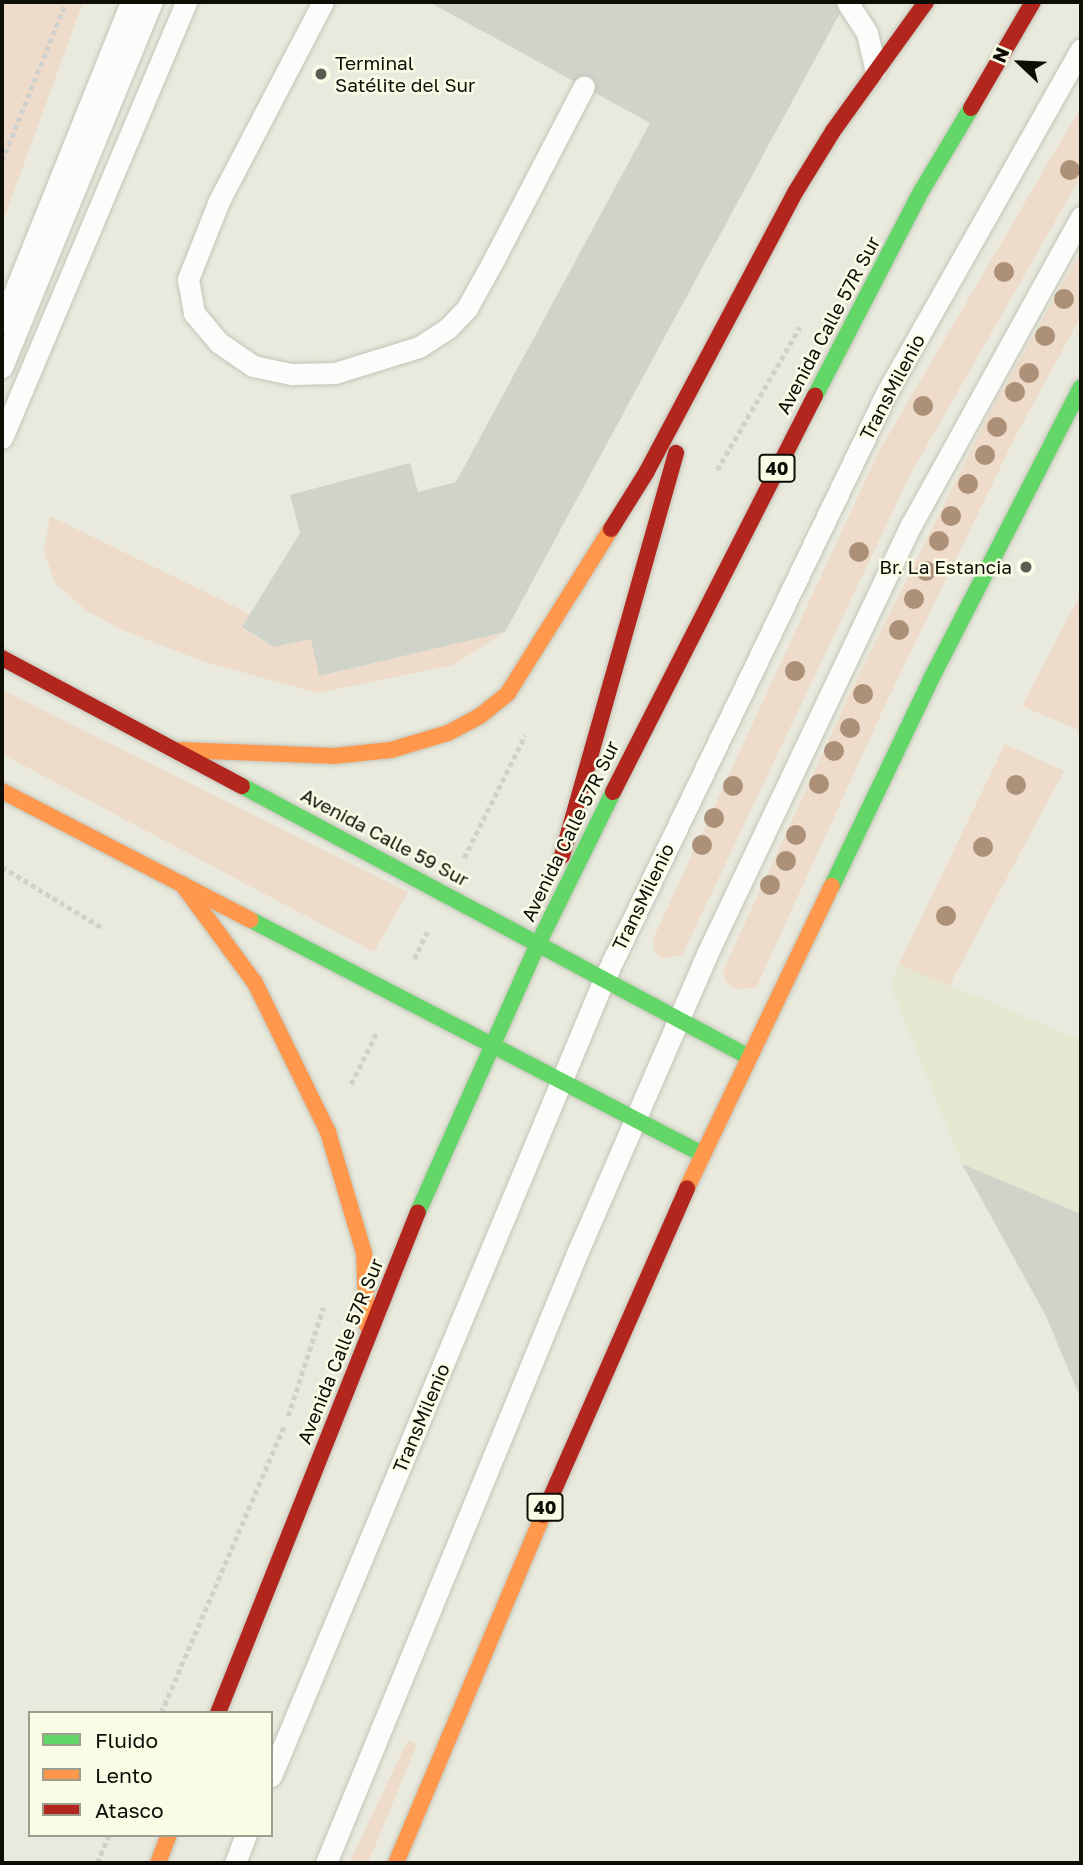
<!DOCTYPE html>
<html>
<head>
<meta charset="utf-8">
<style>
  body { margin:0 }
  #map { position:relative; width:1083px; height:1865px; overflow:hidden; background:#e9eadd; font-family:"Golos Text",sans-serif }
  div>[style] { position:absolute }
  .built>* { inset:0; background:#e6e7d0 }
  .green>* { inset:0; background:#eedbc9 }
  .building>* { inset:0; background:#d0d3c9 }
  .path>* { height:4.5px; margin-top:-2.25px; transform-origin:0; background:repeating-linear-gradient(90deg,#d0d1cd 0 5px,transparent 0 8.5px) }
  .roads { filter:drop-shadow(0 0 2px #c3c4b9) drop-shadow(0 0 2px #c3c4b9) }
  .lane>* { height:21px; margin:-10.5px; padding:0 10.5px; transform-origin:10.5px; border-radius:10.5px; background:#fcfcfa }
  .fast>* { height:16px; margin:-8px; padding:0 8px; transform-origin:8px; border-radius:8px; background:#63d668 }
  .slow>* { height:16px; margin:-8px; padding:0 8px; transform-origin:8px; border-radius:8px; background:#ff974d }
  .jam>* { height:16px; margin:-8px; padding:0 8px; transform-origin:8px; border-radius:8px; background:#b3261e }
  .trees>* { width:20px; height:20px; margin:-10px; border-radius:50%; background:#ac9077 }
  .dots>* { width:19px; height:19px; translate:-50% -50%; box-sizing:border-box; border:4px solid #fbfce5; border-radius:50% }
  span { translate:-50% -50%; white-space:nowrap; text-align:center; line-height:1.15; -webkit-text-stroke:5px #fbfce5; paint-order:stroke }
  .shield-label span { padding:2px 5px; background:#fbfce5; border:2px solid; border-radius:5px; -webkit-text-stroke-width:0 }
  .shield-label { font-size:18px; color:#0e0e07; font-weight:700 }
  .poi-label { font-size:19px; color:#0e0e07 }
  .left { translate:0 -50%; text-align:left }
  .right { translate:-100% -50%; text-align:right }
  .street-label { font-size:19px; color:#0e0e07 }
  .frame { position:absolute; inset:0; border:4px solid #0e0e07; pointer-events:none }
  .legend { position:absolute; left:28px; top:1711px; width:245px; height:126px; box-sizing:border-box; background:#fbfce5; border:2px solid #9c9d8c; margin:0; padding:9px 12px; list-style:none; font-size:21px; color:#0e0e07 }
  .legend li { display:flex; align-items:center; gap:14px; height:35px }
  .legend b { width:35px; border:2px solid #9c9d8c }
  .north { position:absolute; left:985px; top:28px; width:70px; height:70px; -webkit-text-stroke:5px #fbfce5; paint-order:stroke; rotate:293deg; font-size:19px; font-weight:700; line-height:28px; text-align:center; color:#0e0e07 }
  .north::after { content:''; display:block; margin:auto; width:24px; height:32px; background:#0e0e07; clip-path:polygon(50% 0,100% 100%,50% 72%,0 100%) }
</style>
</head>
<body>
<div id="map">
  <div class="built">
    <i style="clip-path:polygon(899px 964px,1081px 1040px,1081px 1399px,1045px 1314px,962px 1164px,891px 987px)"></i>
  </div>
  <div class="green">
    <i style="clip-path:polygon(2px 2px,83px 2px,2px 224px)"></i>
    <i style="clip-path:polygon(1081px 107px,1081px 176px,911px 473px,682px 955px,662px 959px,654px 951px,653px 939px,878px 453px)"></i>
    <i style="clip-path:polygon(1081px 251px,1081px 316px,1015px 437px,886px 703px,756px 988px,735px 989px,726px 982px,723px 971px,854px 685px,987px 418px)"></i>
    <i style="clip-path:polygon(50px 516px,250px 614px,242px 628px,274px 647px,311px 639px,320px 676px,505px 632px,453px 665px,318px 693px,208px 663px,122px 630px,87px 611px,55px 583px,44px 551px)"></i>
    <i style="clip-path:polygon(1081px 593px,1081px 731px,1022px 706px)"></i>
    <i style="clip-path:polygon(2px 690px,408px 892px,374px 952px,2px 754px)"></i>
    <i style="clip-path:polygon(1005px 744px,1064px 771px,949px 986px,899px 964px)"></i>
    <i style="clip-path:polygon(408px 1740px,417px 1744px,368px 1863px,349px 1863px)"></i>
  </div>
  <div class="building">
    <i style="clip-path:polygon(429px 2px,846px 2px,505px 632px,319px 676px,311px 639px,274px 647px,242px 627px,300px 533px,290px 495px,410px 463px,418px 492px,456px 482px,650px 123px)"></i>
    <i style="clip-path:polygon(962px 1164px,1081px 1214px,1081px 1399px,1045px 1314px)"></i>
  </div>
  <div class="path">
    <i style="left:2px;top:161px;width:171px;rotate:-68.1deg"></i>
    <i style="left:717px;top:470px;width:165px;rotate:-59.9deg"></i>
    <i style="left:464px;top:858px;width:137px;rotate:-63.6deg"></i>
    <i style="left:2px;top:867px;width:116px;rotate:31.2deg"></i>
    <i style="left:414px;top:959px;width:30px;rotate:-64deg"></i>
    <i style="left:351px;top:1084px;width:58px;rotate:-63.4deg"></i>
    <i style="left:288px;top:1416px;width:114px;rotate:-72deg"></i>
    <i style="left:161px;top:1713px;width:314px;rotate:-66.8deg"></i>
    <i style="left:97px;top:1863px;width:30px;rotate:-67deg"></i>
  </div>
  <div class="roads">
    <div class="lane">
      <i style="left:323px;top:2px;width:225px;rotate:117.6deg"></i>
      <i style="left:219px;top:201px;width:84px;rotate:111.7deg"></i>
      <i style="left:188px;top:279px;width:35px;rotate:80deg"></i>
      <i style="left:194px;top:313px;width:38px;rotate:50deg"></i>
      <i style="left:218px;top:342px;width:42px;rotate:34.4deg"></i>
      <i style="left:253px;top:366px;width:40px;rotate:12deg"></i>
      <i style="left:292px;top:374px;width:43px;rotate:-1.3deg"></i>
      <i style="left:335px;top:373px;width:88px;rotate:-17.2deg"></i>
      <i style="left:419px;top:347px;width:35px;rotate:-33deg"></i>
      <i style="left:448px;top:328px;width:28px;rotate:-46deg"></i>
      <i style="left:467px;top:308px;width:51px;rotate:-60.9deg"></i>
      <i style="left:492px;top:263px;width:199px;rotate:-62.5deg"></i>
      <i style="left:847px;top:2px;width:37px;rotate:57deg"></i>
      <i style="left:867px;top:33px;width:37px;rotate:77deg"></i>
      <i style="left:2px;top:323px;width:346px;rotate:-68.1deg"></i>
      <i style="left:2px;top:367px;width:395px;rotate:-67.7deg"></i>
      <i style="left:2px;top:438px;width:473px;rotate:-67.1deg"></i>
      <i style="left:271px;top:1776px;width:864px;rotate:-67.32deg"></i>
      <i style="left:604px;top:979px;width:652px;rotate:-64.26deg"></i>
      <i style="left:887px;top:392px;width:394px;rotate:-60.5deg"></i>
      <i style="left:235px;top:1863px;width:30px;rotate:-69deg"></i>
      <i style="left:326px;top:1863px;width:662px;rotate:-67.62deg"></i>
      <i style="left:578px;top:1251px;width:324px;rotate:-66.5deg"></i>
      <i style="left:707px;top:954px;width:475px;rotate:-64.6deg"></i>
      <i style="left:911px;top:525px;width:352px;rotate:-61.1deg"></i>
    </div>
    <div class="fast">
      <i style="left:815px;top:396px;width:232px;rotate:-62.6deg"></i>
      <i style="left:922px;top:190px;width:96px;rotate:-59.1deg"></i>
      <i style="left:242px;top:786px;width:573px;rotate:28.13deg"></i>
      <i style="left:832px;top:886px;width:229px;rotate:-64.4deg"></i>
      <i style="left:931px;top:679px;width:328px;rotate:-62.8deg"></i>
      <i style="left:251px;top:920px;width:508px;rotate:27.42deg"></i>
      <i style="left:418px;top:1212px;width:294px;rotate:-65.9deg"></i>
      <i style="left:538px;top:944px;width:169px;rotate:-63.7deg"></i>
    </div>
    <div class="slow">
      <i style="left:180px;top:750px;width:153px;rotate:2.2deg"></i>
      <i style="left:333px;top:756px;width:58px;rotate:-5.9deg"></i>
      <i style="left:391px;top:750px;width:59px;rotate:-16.6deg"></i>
      <i style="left:448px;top:733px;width:36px;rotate:-28deg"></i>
      <i style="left:480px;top:716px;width:36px;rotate:-39deg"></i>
      <i style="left:508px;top:693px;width:194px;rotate:-57.9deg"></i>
      <i style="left:2px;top:791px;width:280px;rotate:27.4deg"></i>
      <i style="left:182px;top:884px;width:123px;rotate:53.6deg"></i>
      <i style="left:255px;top:983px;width:166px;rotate:63.9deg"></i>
      <i style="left:328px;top:1132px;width:126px;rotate:73.4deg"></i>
      <i style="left:364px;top:1253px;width:73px;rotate:87.6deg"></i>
      <i style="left:687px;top:1188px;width:335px;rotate:-64.4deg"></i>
      <i style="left:158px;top:1863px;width:30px;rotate:-69deg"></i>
      <i style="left:396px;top:1863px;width:378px;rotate:-67.1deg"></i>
    </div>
    <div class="jam">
      <i style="left:971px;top:108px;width:123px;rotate:-59.7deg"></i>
      <i style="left:611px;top:529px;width:66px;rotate:-58deg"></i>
      <i style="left:646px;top:473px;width:319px;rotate:-62deg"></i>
      <i style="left:796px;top:191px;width:70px;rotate:-58.3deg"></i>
      <i style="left:833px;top:131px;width:159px;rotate:-54.2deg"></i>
      <i style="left:2px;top:658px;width:272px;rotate:28.1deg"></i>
      <i style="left:613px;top:792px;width:445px;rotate:-63deg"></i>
      <i style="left:562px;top:856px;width:419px;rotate:-74.2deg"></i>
      <i style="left:543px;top:1515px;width:357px;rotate:-66.2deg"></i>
      <i style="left:218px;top:1713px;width:539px;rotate:-68.24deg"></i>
    </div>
  </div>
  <div class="trees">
    <i style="left:1070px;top:170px"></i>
    <i style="left:1004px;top:272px"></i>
    <i style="left:1064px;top:299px"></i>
    <i style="left:1045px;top:336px"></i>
    <i style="left:1029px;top:373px"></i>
    <i style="left:1015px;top:392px"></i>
    <i style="left:923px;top:406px"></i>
    <i style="left:997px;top:427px"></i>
    <i style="left:985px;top:455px"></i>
    <i style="left:968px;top:484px"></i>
    <i style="left:951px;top:516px"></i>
    <i style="left:939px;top:541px"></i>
    <i style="left:859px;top:552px"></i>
    <i style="left:926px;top:571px"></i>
    <i style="left:914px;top:599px"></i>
    <i style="left:899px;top:630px"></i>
    <i style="left:795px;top:671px"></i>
    <i style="left:863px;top:694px"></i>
    <i style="left:850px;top:728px"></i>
    <i style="left:834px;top:751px"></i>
    <i style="left:819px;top:784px"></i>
    <i style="left:1016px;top:785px"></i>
    <i style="left:733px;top:786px"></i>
    <i style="left:714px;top:818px"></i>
    <i style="left:796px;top:835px"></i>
    <i style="left:702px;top:845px"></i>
    <i style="left:983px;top:847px"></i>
    <i style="left:786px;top:861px"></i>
    <i style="left:770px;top:885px"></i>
    <i style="left:946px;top:916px"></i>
  </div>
  <div class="dots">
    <i style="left:321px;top:74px;background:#5b5b52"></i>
    <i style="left:1026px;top:567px;background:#5b5b52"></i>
  </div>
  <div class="shield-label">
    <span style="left:777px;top:468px">40</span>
    <span style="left:545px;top:1507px">40</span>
  </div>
  <div class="poi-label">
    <span class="left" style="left:335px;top:74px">Terminal<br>Satélite del Sur</span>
    <span class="right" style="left:1012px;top:567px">Br. La Estancia</span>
  </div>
  <div class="street-label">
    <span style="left:828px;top:325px;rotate:-62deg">Avenida Calle 57R Sur</span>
    <span style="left:892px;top:387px;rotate:-62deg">TransMilenio</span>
    <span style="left:570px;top:831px;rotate:-64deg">Avenida Calle 57R Sur</span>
    <span style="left:385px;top:837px;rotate:28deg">Avenida Calle 59 Sur</span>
    <span style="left:643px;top:897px;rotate:-64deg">TransMilenio</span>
    <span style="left:340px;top:1351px;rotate:-68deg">Avenida Calle 57R Sur</span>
    <span style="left:421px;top:1418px;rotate:-67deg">TransMilenio</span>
  </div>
  <div class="frame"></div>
  <ul class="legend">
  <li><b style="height:9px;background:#63d668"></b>Fluido</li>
  <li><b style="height:9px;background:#ff974d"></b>Lento</li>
  <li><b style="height:9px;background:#b3261e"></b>Atasco</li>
  </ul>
  <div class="north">N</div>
</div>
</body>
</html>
